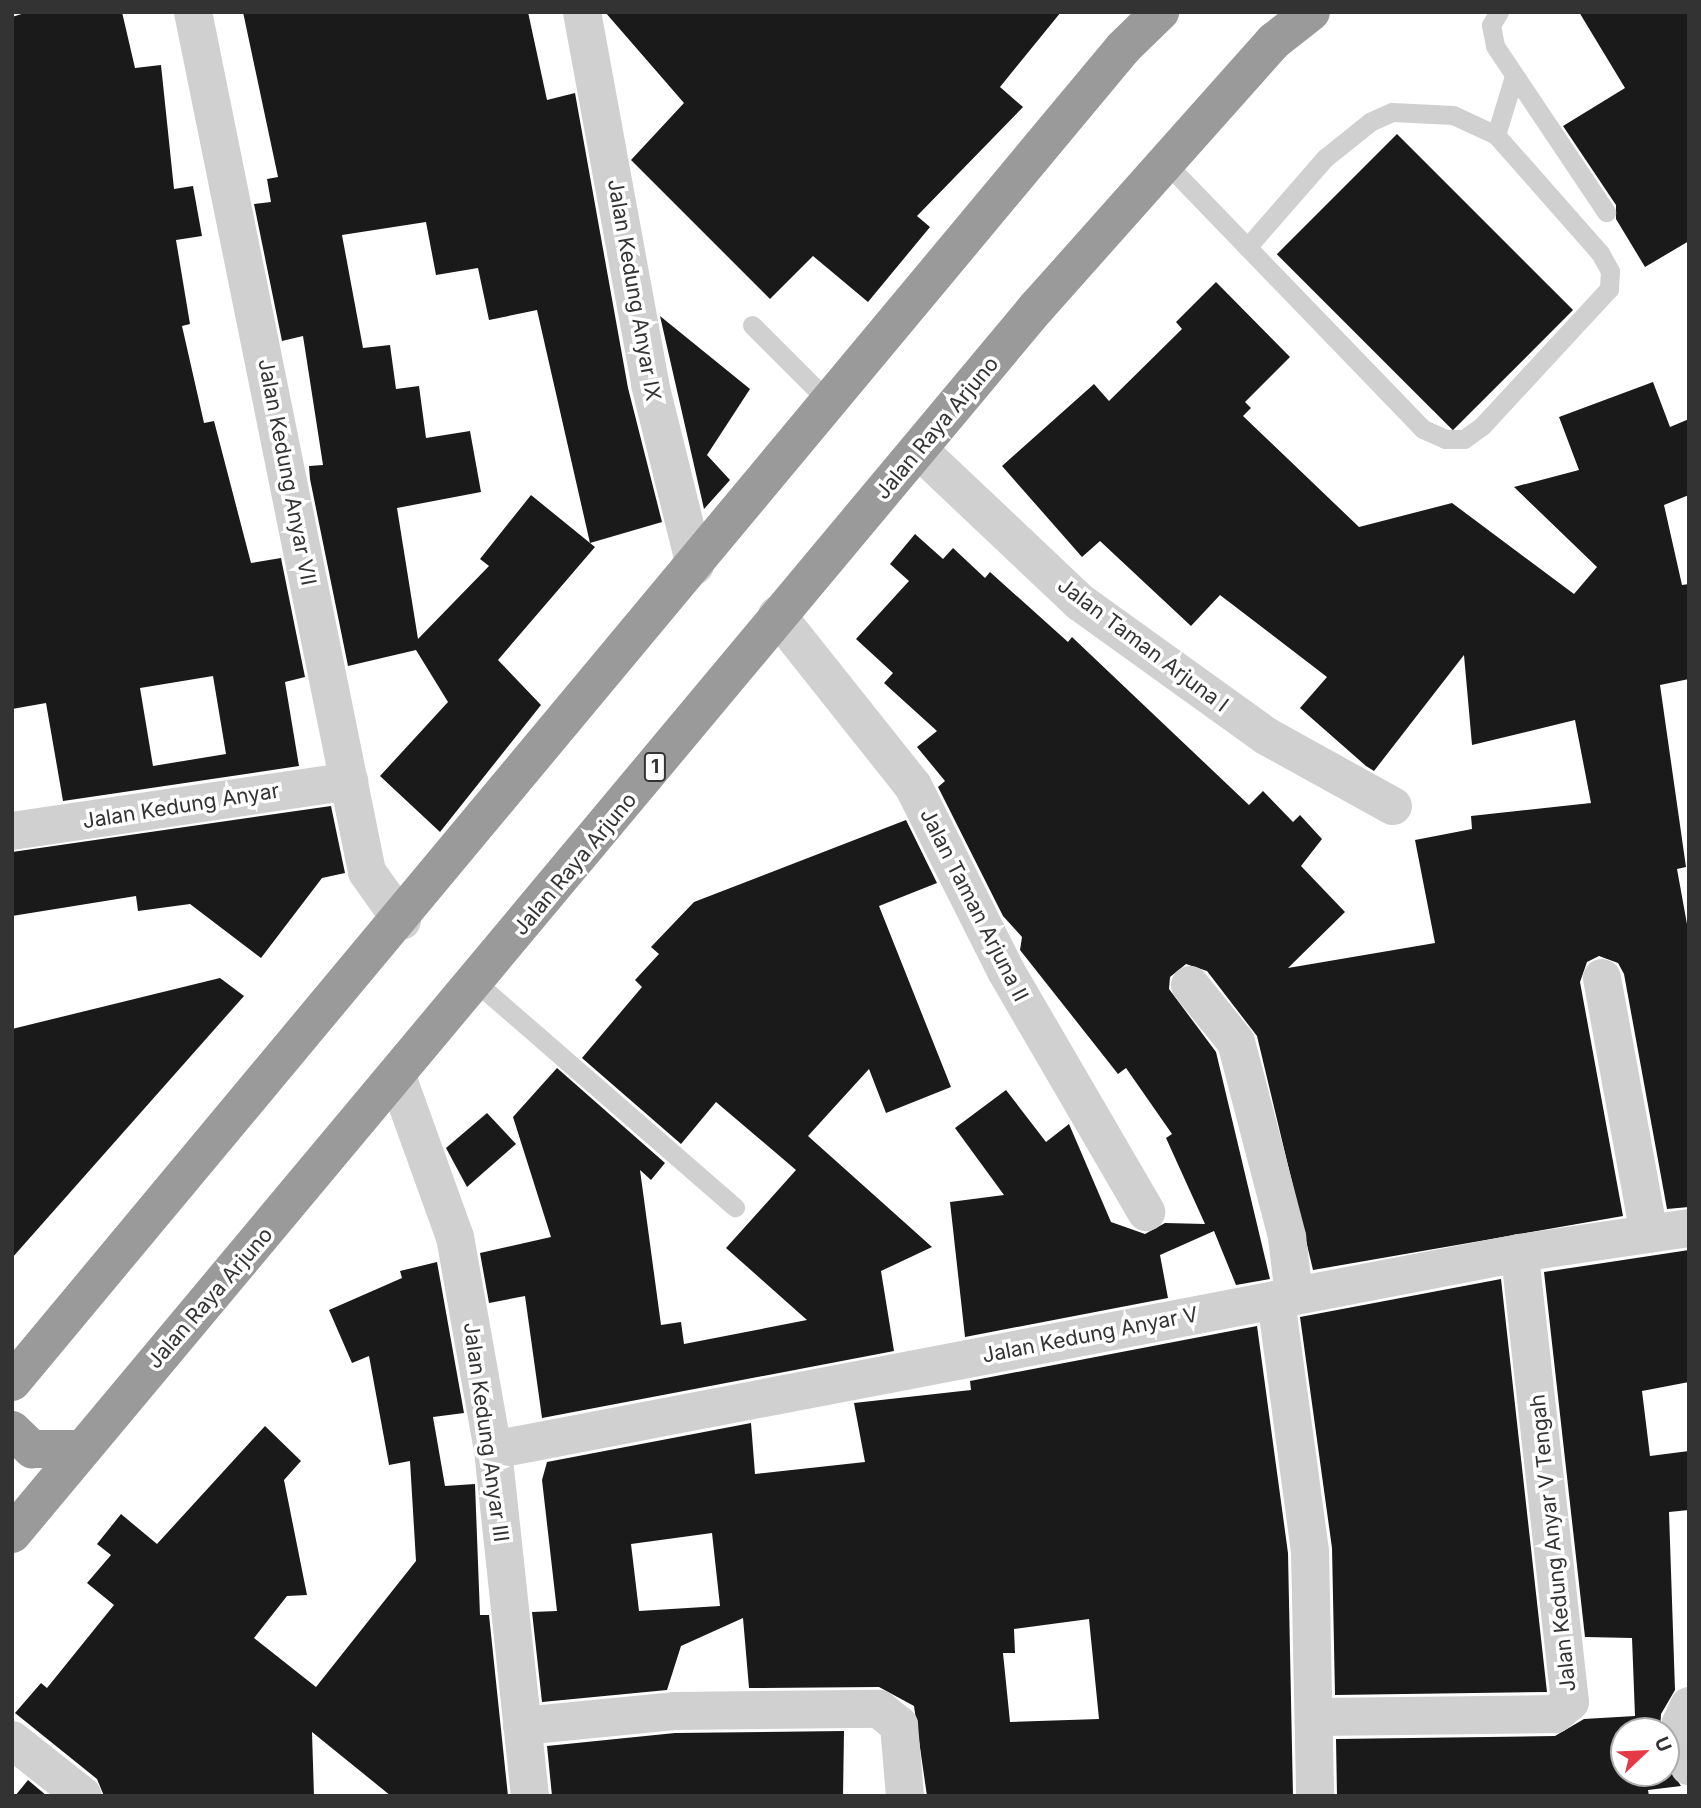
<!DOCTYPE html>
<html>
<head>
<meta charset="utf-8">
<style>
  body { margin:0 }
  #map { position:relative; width:1701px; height:1808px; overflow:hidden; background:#fff; font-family:Inter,sans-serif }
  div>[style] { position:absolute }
  .building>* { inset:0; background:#1a1a1a; transform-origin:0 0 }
  .lane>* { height:19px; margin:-9.5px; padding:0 9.5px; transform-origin:9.5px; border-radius:9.5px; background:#d0d0d0 }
  .street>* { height:38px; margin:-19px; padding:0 19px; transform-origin:19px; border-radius:19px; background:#d0d0d0 }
  .highway>* { height:38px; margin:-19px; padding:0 19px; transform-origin:19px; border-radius:19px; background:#9a9a9a }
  span { translate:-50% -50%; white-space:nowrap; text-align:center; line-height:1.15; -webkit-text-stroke:7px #fff; paint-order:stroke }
  .shield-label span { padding:2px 5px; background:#fff; border:2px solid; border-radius:5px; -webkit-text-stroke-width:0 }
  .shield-label { font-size:19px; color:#333; font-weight:700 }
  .street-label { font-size:21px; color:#333 }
  .frame { position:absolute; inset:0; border:14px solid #333; pointer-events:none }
  .north { position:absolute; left:1610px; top:1717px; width:70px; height:70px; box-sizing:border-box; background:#fff; border:2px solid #adadad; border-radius:50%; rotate:67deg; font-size:19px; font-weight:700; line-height:28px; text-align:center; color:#333 }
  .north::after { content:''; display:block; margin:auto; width:24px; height:32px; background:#e63946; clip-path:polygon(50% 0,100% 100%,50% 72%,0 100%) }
</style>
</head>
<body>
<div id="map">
  <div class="building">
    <i style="clip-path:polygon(evenodd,28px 12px,122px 12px,135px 68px,161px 65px,174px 189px,193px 186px,202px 236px,176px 240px,190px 324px,182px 326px,204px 423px,214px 421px,251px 563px,281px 558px,305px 677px,285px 682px,299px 766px,63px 801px,46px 703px,12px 709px,12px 17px,28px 12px,213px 676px,226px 754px,153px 766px,140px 688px,213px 676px)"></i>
    <i style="clip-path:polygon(evenodd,243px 12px,528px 12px,547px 100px,575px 93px,628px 388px,662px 522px,590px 543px,595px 547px,498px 660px,541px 705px,440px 832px,380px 776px,448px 702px,416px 650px,348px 666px,310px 479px,309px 466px,323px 465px,303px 336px,282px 341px,254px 204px,271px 202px,267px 179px,278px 177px,243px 12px,426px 222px,436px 275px,478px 268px,489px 320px,537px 310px,590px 543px,531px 495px,480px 559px,489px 566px,418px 639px,397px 508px,481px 492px,470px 431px,426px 438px,419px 386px,396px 389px,390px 345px,363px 348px,342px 235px,426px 222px)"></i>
    <i style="clip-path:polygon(605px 12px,1061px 12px,1000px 87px,1023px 107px,917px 216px,930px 227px,868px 302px,813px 256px,770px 299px,631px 160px,684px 103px)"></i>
    <i style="clip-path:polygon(1579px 12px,1689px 12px,1689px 241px,1645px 267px,1616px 219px,1616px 205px,1563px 126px,1625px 88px)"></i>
    <i style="left:1397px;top:134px;width:249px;height:170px;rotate:45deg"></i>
    <i style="clip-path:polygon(1216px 282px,1290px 357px,1245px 402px,1251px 408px,1243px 416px,1359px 527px,1452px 503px,1574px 594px,1597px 567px,1514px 487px,1579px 470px,1559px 417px,1653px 382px,1670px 427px,1689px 419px,1689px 495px,1664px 505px,1682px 585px,1689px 584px,1689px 679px,1660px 685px,1686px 867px,1677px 869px,1689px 935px,1689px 1207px,1667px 1209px,1624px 974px,1618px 963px,1599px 956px,1587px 962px,1580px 982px,1623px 1216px,1313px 1270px,1257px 1036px,1207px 971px,1186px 964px,1170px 977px,1169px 989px,1216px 1052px,1270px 1279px,1236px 1285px,1214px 1231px,1160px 1255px,1168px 1298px,965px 1337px,950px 1202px,1004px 1195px,955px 1128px,1006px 1090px,1046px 1142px,1069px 1124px,1111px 1222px,1145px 1234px,1165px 1223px,1205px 1224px,1166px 1138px,1172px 1134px,1126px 1068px,1118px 1074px,1020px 950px,1022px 937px,1003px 916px,938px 787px,945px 781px,917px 747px,937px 731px,884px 683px,893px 673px,856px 639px,909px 581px,890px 564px,915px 534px,943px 559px,953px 548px,985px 578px,990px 572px,1068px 642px,1072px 637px,1249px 805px,1263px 791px,1293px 822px,1300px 815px,1322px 839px,1301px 866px,1345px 912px,1288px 968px,1435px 943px,1415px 840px,1472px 829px,1471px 816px,1591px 803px,1575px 720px,1472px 745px,1464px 655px,1374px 771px,1366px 766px,1300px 708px,1327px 677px,1220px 595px,1191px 626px,1100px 541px,1082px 557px,1002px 466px,1094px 384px,1109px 401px,1182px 329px,1176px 322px)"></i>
    <i style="clip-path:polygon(660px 316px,750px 389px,707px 455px,730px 480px,704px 509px)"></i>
    <i style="clip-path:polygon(331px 806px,345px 873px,322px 878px,261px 958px,190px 904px,138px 911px,136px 896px,12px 916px,12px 852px)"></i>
    <i style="clip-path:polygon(906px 820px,937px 883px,879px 906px,951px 1087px,886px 1113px,869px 1069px,808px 1136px,932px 1247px,881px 1271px,894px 1351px,542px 1418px,525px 1296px,489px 1303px,480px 1253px,551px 1237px,513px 1117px,557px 1068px,665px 1163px,651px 1180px,640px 1170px,661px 1325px,681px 1322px,684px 1344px,807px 1320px,726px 1248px,796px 1170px,716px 1102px,681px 1144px,582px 1058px,642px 987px,635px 980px,659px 954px,651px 947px,694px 902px)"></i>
    <i style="clip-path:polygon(220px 978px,244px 996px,12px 1258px,12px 1029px)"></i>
    <i style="clip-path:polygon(487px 1113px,516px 1144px,467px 1187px,446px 1148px)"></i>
    <i style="clip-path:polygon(1689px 1250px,1689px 1382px,1642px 1391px,1650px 1456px,1689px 1451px,1689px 1510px,1669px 1512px,1675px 1690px,1661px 1714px,1660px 1731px,1624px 1731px,1624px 1773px,1666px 1773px,1666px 1762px,1681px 1786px,1648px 1790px,1649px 1796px,1337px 1796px,1336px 1739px,1555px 1736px,1584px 1719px,1635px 1716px,1632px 1638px,1585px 1637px,1544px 1272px)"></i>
    <i style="clip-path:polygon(437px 1262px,464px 1413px,433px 1417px,445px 1486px,475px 1484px,480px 1615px,489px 1615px,508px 1796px,391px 1796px,312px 1732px,314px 1796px,104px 1796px,97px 1779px,15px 1713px,41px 1683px,47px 1688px,114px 1605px,87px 1583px,111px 1555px,97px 1544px,121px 1514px,157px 1544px,265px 1426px,301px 1461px,284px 1480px,307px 1595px,287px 1596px,254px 1638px,316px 1687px,416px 1561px,410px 1461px,389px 1465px,369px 1356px,352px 1363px,329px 1310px,402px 1278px,400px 1271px)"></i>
    <i style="clip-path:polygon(1501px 1279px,1547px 1692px,1335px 1695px,1332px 1548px,1300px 1317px)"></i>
    <i style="clip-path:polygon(evenodd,1257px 1326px,1288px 1553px,1293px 1796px,927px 1796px,914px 1706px,879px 1687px,749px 1688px,743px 1618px,681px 1646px,667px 1690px,542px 1702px,532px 1612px,557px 1611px,542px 1480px,547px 1462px,751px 1423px,755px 1474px,865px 1462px,854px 1403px,971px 1390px,970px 1381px,1257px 1326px,712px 1533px,720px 1606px,639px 1611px,631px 1544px,712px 1533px,1257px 1326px,1089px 1619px,1099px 1719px,1010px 1722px,1003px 1653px,1015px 1653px,1014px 1629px,1089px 1619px)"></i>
    <i style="clip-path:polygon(844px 1731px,843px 1795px,552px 1796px,547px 1746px,675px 1733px)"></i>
    <i style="clip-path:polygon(28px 1780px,47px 1796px,15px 1796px)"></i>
  </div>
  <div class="lane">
    <i style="left:1499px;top:12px;width:15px;rotate:122deg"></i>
    <i style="left:1491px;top:25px;width:21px;rotate:79deg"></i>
    <i style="left:1495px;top:46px;width:200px;rotate:56.2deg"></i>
    <i style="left:1496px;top:135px;width:62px;rotate:-73deg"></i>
    <i style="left:1166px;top:163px;width:370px;rotate:46deg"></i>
    <i style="left:1423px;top:429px;width:24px;rotate:24deg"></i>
    <i style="left:1445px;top:439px;width:19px"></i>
    <i style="left:1464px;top:439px;width:22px;rotate:-36deg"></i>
    <i style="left:1482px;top:426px;width:187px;rotate:-47.2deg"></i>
    <i style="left:1609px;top:289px;width:18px;rotate:-87deg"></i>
    <i style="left:1610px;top:271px;width:21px;rotate:-119deg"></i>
    <i style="left:1600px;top:253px;width:157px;rotate:-131.4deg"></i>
    <i style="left:1496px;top:135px;width:47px;rotate:-155.1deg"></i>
    <i style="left:1453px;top:115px;width:61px;rotate:-177.2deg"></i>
    <i style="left:1392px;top:112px;width:24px;rotate:156deg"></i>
    <i style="left:1370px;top:122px;width:58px;rotate:141.3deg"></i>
    <i style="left:1325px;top:158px;width:114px;rotate:131.1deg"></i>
    <i style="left:752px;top:325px;width:109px;rotate:45deg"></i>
    <i style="left:477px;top:983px;width:342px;rotate:41deg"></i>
  </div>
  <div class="street">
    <i style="left:193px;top:12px;width:877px;rotate:78.56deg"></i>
    <i style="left:367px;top:872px;width:60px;rotate:54.5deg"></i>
    <i style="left:582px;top:12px;width:378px;rotate:79.6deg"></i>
    <i style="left:650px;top:384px;width:187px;rotate:76.1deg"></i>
    <i style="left:919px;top:450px;width:223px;rotate:43.4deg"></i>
    <i style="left:1081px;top:603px;width:228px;rotate:35.7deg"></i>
    <i style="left:1266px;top:736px;width:145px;rotate:28.9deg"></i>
    <i style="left:777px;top:615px;width:218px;rotate:51.5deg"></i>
    <i style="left:913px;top:786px;width:207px;rotate:63.3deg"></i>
    <i style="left:1006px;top:971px;width:279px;rotate:59.8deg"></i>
    <i style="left:12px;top:831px;width:341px;rotate:-8.4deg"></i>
    <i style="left:1602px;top:978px;width:260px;rotate:79.6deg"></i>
    <i style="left:1190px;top:985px;width:73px;rotate:51.1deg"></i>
    <i style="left:1236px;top:1042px;width:202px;rotate:75.3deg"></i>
    <i style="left:1287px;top:1237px;width:59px;rotate:83.2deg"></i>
    <i style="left:398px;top:1079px;width:168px;rotate:70.2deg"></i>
    <i style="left:455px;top:1237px;width:216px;rotate:79.9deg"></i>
    <i style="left:493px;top:1450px;width:348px;rotate:83.9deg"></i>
    <i style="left:1276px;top:1300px;width:253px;rotate:82.3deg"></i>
    <i style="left:1310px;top:1551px;width:245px;rotate:88.8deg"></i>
    <i style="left:493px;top:1450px;width:1046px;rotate:-10.86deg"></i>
    <i style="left:1520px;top:1253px;width:171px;rotate:-8.4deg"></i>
    <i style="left:1689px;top:1706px;width:19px;rotate:115deg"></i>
    <i style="left:1681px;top:1723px;width:44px;rotate:79.5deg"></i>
    <i style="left:1318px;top:1717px;width:237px;rotate:-0.7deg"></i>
    <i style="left:1555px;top:1714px;width:19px;rotate:-39deg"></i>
    <i style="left:1570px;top:1702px;width:452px;rotate:-96.4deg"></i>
    <i style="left:522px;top:1726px;width:153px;rotate:-5.6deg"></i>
    <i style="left:674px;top:1711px;width:205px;rotate:-0.6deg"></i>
    <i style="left:879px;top:1709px;width:26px;rotate:39deg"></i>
    <i style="left:899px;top:1725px;width:71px;rotate:85.2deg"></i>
    <i style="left:12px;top:1740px;width:90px;rotate:38.3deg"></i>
  </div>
  <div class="highway">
    <i style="left:12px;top:1382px;width:1736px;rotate:-50.21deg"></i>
    <i style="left:1123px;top:48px;width:52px;rotate:-44.2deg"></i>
    <i style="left:12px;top:1430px;width:28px;rotate:44deg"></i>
    <i style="left:32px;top:1449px;width:49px"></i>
    <i style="left:12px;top:1534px;width:1599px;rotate:-50.13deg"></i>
    <i style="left:1037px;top:307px;width:356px;rotate:-48.3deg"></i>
    <i style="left:1274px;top:41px;width:47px;rotate:-38.1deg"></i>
  </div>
  <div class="shield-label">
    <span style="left:655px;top:767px">1</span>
  </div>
  <div class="street-label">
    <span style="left:634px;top:290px;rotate:80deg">Jalan Kedung Anyar IX</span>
    <span style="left:937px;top:428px;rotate:-50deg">Jalan Raya Arjuno</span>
    <span style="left:287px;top:472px;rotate:79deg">Jalan Kedung Anyar VII</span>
    <span style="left:1143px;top:645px;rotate:37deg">Jalan Taman Arjuna I</span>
    <span style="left:181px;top:806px;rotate:-9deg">Jalan Kedung Anyar</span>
    <span style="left:575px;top:864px;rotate:-50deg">Jalan Raya Arjuno</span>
    <span style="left:974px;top:905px;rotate:63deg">Jalan Taman Arjuna II</span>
    <span style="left:210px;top:1298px;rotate:-49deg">Jalan Raya Arjuno</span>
    <span style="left:1090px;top:1335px;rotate:-11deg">Jalan Kedung Anyar V</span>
    <span style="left:486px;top:1432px;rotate:82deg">Jalan Kedung Anyar III</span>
    <span style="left:1553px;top:1543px;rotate:-96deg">Jalan Kedung Anyar V Tengah</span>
  </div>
  <div class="frame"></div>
  <div class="north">U</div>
</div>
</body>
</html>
